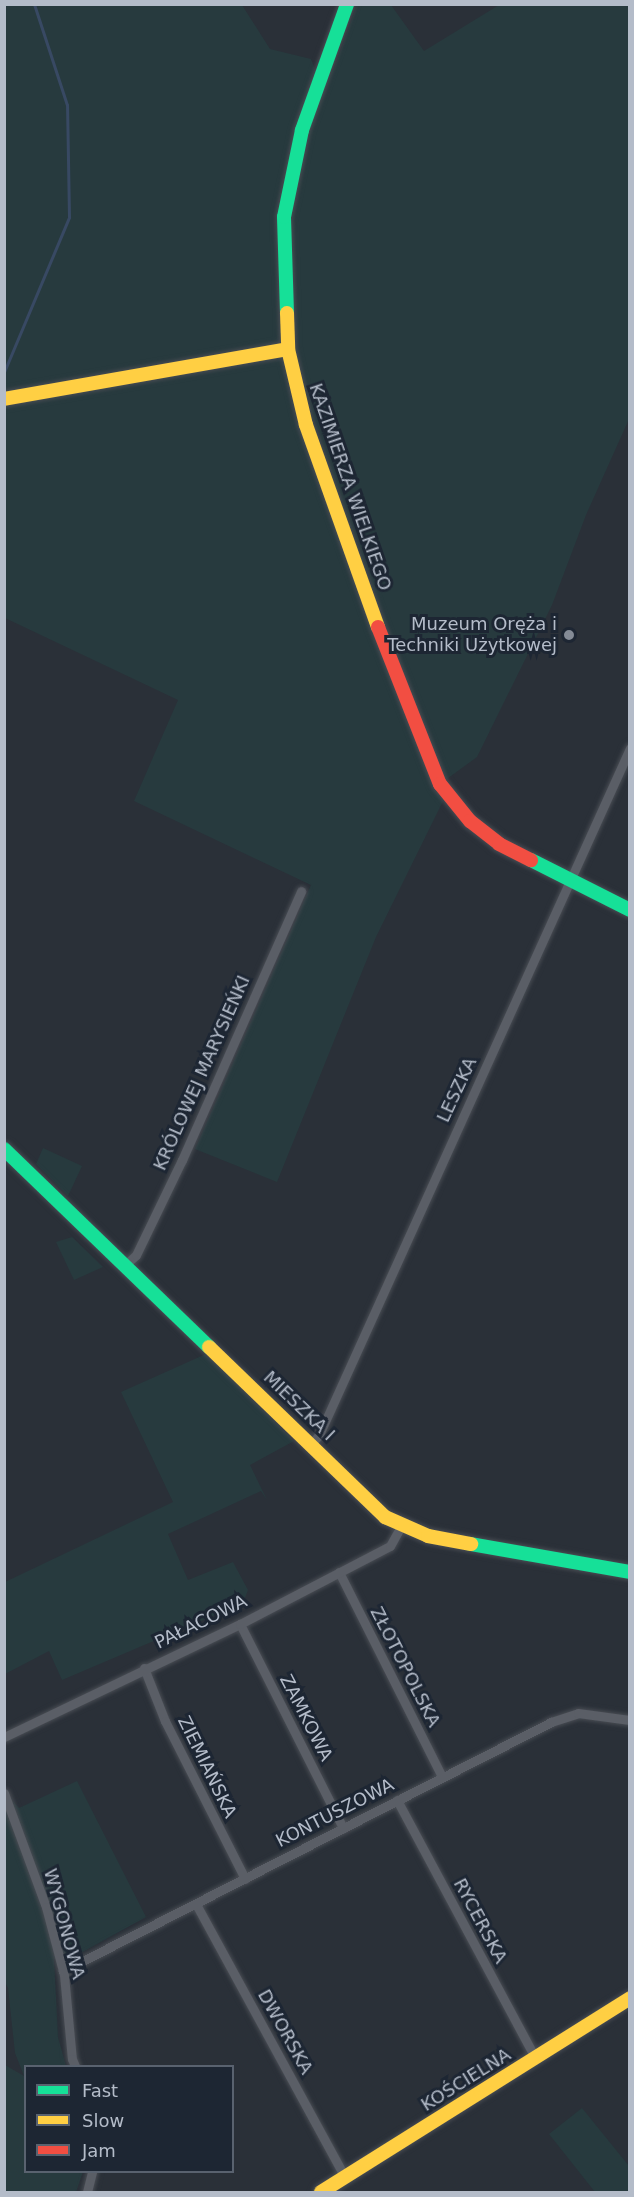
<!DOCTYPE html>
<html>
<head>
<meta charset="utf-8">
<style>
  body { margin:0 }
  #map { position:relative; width:634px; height:2197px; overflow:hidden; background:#2a3038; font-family:"DejaVu Sans",sans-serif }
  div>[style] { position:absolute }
  .green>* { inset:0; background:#273a3e }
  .stream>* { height:3px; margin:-1.5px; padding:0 1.5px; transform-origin:1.5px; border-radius:1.5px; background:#384963 }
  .roads { filter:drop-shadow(0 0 2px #484c53) drop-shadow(0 0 2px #484c53) }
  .street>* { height:9px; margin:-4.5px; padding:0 4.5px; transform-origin:4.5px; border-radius:4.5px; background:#5a5e66 }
  .fast>* { height:14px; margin:-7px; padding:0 7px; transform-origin:7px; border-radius:7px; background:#16e098 }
  .slow>* { height:14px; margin:-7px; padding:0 7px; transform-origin:7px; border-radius:7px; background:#ffcf43 }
  .jam>* { height:14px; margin:-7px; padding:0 7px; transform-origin:7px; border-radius:7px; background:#f24e42 }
  .dots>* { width:16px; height:16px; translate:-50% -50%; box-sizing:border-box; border:3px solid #1d2633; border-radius:50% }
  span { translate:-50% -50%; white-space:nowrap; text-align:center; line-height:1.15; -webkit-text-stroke:6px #1d2633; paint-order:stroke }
  .street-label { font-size:18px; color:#b4bcc9 }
  .poi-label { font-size:18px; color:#b4bcc9 }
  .right { translate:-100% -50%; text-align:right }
  .frame { position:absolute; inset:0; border:6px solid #b4bcc9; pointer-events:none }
  .legend { position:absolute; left:24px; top:2065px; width:210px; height:108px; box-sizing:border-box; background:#1d2633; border:2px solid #59626f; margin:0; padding:8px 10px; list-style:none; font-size:18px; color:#b4bcc9 }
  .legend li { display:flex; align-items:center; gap:12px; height:30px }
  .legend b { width:30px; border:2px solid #59626f }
</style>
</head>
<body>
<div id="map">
  <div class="green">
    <i style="clip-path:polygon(5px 5px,242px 5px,270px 49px,311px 59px,319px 79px,334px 69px,357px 5px,391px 5px,424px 51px,499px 5px,629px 5px,629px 419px,586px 515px,552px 605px,477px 757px,440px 784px,447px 793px,376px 937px,277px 1182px,195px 1149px,311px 885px,134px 801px,178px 700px,5px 618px)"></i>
    <i style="clip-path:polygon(43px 1148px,82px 1166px,68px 1196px,36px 1164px)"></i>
    <i style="clip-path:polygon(72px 1237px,103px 1267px,74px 1280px,56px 1242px)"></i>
    <i style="clip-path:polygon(206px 1354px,294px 1441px,250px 1465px,267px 1500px,261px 1491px,168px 1534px,188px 1580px,233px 1562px,248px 1590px,243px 1603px,62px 1680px,49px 1651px,5px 1674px,5px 1582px,173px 1502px,121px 1392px)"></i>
    <i style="clip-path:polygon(77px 1781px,146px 1917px,68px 1960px,54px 1959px,58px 2037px,66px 2066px,26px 2066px,26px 2172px,83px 2172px,76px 2192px,5px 2192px,5px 2065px,24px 2076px,15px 2053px,8px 1988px,5px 1982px,5px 1792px,19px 1808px)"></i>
    <i style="clip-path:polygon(582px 2108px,629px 2166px,629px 2192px,595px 2192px,549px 2134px)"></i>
  </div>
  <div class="stream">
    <i style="left:4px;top:372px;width:168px;rotate:-67.2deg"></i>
    <i style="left:69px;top:217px;width:112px;rotate:-91deg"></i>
    <i style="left:67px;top:105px;width:106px;rotate:-108.1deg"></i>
  </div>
  <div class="roads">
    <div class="street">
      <i style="left:126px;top:1264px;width:13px;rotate:-42deg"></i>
      <i style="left:136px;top:1255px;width:106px;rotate:-64.2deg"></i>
      <i style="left:182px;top:1160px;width:294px;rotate:-66.1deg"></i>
      <i style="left:311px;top:1444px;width:12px;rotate:-48deg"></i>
      <i style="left:319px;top:1435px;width:754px;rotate:-65.64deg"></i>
      <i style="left:339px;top:1572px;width:229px;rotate:63.3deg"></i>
      <i style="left:240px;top:1624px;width:229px;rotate:63.2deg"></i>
      <i style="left:144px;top:1668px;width:57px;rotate:68.4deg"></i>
      <i style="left:165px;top:1721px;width:177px;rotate:63.1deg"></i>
      <i style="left:4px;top:1737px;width:262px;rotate:-25.6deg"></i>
      <i style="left:240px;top:1624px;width:169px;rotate:-27.5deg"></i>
      <i style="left:390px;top:1546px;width:23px;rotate:-61deg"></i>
      <i style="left:4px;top:1793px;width:121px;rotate:69.8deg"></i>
      <i style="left:46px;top:1907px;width:70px;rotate:75.2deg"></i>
      <i style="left:64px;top:1975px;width:84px;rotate:84.6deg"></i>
      <i style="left:72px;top:2059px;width:8px;rotate:67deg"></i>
      <i style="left:397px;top:1800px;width:292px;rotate:61.8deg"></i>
      <i style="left:196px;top:1904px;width:311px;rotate:61.4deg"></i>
      <i style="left:63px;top:1971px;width:548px;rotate:-27.03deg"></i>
      <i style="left:551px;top:1722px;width:28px;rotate:-18deg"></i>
      <i style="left:578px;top:1713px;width:52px;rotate:7.7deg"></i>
      <i style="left:87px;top:2192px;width:21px;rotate:-76deg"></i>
    </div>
    <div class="fast">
      <i style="left:287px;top:313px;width:96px;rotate:-91.8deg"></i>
      <i style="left:284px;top:217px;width:89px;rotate:-78.3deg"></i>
      <i style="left:302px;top:130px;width:134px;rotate:-70.3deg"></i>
      <i style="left:531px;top:860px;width:111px;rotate:26.8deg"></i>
      <i style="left:4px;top:1149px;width:285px;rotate:44deg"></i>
      <i style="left:471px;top:1544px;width:161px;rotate:10deg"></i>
    </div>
    <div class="slow">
      <i style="left:287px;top:313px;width:36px;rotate:88deg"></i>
      <i style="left:288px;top:349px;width:78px;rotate:76.7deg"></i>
      <i style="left:306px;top:425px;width:214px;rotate:70.4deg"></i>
      <i style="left:4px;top:399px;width:288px;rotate:-10deg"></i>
      <i style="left:209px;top:1347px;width:245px;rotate:44deg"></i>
      <i style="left:385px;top:1517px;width:47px;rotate:23.8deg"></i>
      <i style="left:428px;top:1536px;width:44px;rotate:10.5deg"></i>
      <i style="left:321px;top:2192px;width:365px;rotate:-32.1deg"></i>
    </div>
    <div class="jam">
      <i style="left:378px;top:627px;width:169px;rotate:68.5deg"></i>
      <i style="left:440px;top:784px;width:48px;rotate:51deg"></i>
      <i style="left:470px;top:821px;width:37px;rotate:38deg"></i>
      <i style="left:499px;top:844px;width:36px;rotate:27deg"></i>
    </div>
  </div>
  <div class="dots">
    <i style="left:569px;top:635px;background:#848b96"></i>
  </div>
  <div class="street-label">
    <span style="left:350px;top:487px;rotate:71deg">KAZIMIERZA WIELKIEGO</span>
    <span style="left:202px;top:1073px;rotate:-66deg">KRÓLOWEJ MARYSIEŃKI</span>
    <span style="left:457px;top:1090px;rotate:-65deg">LESZKA</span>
    <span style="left:299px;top:1406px;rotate:44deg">MIESZKA I</span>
    <span style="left:201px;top:1622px;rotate:-26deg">PAŁACOWA</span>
    <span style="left:405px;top:1667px;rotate:63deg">ZŁOTOPOLSKA</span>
    <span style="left:306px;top:1718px;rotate:63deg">ZAMKOWA</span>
    <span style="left:207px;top:1767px;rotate:64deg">ZIEMIAŃSKA</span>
    <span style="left:335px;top:1813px;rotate:-27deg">KONTUSZOWA</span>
    <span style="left:480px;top:1921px;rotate:62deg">RYCERSKA</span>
    <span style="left:64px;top:1924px;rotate:75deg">WYGONOWA</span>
    <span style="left:285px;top:2032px;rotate:61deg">DWORSKA</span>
    <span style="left:466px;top:2080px;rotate:-32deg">KOŚCIELNA</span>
  </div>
  <div class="poi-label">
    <span class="right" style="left:557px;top:635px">Muzeum Oręża i<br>Techniki Użytkowej</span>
  </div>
  <div class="frame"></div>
  <ul class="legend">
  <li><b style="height:8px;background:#16e098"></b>Fast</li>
  <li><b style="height:8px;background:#ffcf43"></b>Slow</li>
  <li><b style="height:8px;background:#f24e42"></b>Jam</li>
  </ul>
</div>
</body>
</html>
